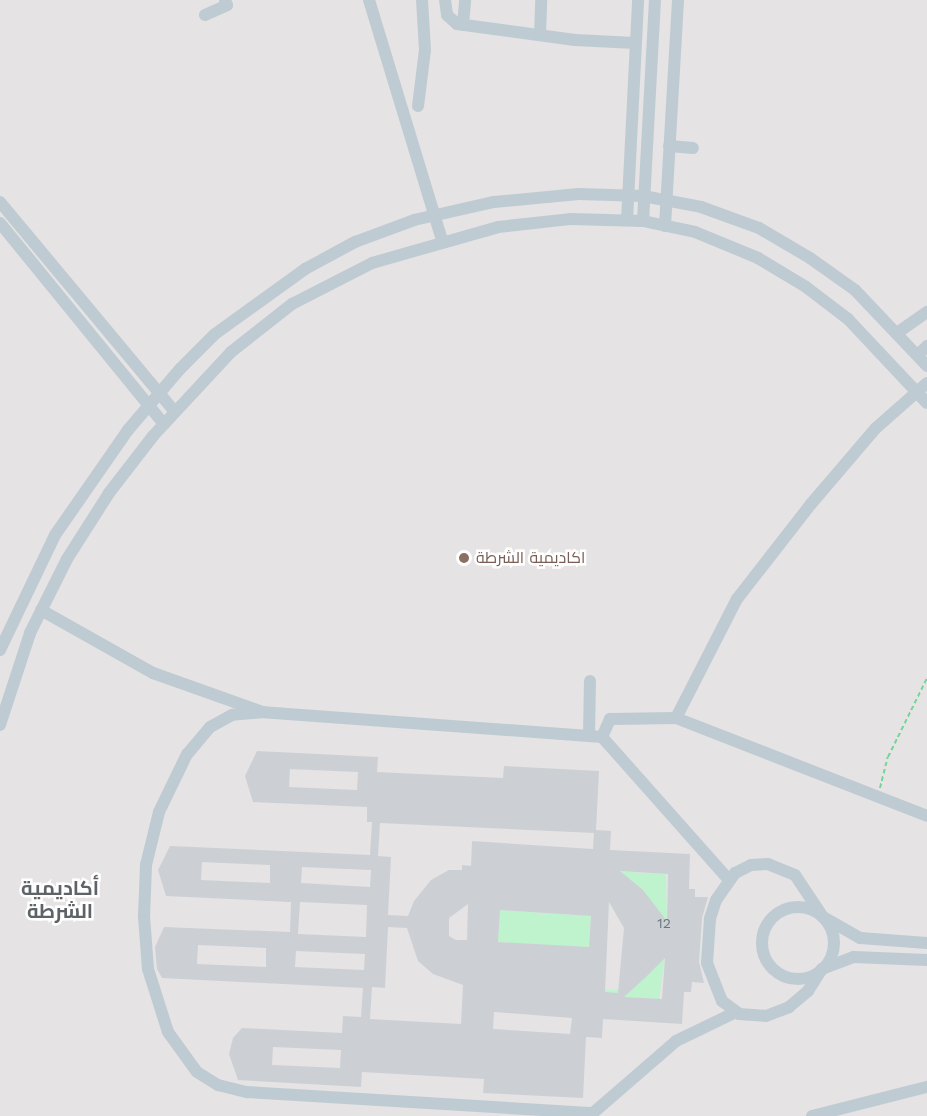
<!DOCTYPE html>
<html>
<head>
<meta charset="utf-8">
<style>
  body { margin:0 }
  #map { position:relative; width:927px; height:1116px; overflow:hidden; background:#f4f2f2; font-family:"Work Sans",Cairo,sans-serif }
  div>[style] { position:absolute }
  .education>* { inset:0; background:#e5e3e4; transform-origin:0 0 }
  .green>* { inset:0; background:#bff3cd; transform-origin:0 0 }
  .building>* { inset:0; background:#ccd0d4 }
  .path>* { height:2px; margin-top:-1px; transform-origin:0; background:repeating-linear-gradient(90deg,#74d49a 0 4.5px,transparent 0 7.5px) }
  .minor>* { height:12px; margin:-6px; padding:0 6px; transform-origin:6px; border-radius:6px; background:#bfcbd2 }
  .minor>.ring { margin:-6px; padding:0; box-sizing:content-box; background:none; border:12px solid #bfcbd2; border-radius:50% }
  .dots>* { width:16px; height:16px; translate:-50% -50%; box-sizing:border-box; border:3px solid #fff; border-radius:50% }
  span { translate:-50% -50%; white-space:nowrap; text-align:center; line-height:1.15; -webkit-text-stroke:5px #fff; paint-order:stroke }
  .number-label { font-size:14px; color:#69767e }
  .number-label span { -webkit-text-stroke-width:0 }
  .education-label { font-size:16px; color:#785e54 }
  .left { translate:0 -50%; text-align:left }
  .quarter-label { font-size:20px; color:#5e6368; font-weight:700 }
</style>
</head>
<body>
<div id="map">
  <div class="education">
    <i style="left:0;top:0;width:927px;height:1116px"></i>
  </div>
  <div class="green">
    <i style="clip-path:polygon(610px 871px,666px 874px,667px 920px,663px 920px,643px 890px)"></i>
    <i style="left:500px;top:910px;width:91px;height:32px;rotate:4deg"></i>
    <i style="clip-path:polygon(665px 957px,659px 999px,604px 996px,604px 990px,621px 990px,638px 984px)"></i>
  </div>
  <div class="building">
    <i style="clip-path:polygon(evenodd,257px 751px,378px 757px,377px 772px,503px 778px,504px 766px,599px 771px,596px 830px,611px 831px,610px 850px,690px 854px,689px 889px,695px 889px,695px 897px,708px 897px,702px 918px,699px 962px,704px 983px,692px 982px,691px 992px,684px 992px,682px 1024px,603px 1019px,602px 1038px,586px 1037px,583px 1098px,483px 1093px,484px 1079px,362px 1072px,361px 1087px,238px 1080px,229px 1054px,233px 1038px,242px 1028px,342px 1033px,343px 1016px,361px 1017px,363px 988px,162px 978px,157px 969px,155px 947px,164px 927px,290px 932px,291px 902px,166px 896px,158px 870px,170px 846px,370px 855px,372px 822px,367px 822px,367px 807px,253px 802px,245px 776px,257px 751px,290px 769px,358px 772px,357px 790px,289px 787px,290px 769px,257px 751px,380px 823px,594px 833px,593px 849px,472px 841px,471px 866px,462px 865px,462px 870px,449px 870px,431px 880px,414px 901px,408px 916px,388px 915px,391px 857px,378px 856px,380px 823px,257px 751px,202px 862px,270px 865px,270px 883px,201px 880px,202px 862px,257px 751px,302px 867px,371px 870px,370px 887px,301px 883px,302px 867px,257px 751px,620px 871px,668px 874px,667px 921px,643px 890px,620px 871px,257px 751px,300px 902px,367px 905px,366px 937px,298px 934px,300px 902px,257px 751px,609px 902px,624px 928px,618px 993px,605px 992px,609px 902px,257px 751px,468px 904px,467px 940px,456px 940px,449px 936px,449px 918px,468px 904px,257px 751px,500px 910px,591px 916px,589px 947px,498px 942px,500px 910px,257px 751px,388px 927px,407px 928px,418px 961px,433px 974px,463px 985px,461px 1024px,370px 1019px,372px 987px,385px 988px,388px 927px,257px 751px,198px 945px,266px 948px,266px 967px,197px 964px,198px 945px,257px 751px,296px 951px,365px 954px,364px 970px,295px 967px,296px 951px,257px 751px,665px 958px,662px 999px,624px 997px,646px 977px,665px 958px,257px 751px,494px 1012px,572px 1018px,570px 1034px,493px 1029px,494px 1012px,257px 751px,273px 1047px,341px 1050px,340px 1068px,272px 1065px,273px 1047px)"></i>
  </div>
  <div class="path">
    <i style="left:880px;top:788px;width:32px;rotate:-76deg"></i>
    <i style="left:888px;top:757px;width:88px;rotate:-63.7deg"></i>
  </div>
  <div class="minor">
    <i style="left:369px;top:0;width:252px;rotate:73.1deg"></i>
    <i style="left:445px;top:0;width:15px;rotate:82deg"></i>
    <i style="left:447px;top:15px;width:13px;rotate:42deg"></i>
    <i style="left:457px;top:24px;width:119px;rotate:7.7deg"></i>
    <i style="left:575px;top:40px;width:60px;rotate:2.9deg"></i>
    <i style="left:205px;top:15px;width:24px;rotate:-24deg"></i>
    <i style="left:227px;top:5px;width:5px;rotate:-112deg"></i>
    <i style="left:463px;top:25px;width:25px;rotate:-85deg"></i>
    <i style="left:540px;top:35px;width:35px;rotate:-88deg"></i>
    <i style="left:418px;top:106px;width:56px;rotate:-82.9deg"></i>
    <i style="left:425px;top:50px;width:50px;rotate:-93.4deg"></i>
    <i style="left:669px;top:146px;width:24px;rotate:5deg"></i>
    <i style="left:0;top:202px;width:273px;rotate:50.2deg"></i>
    <i style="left:627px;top:220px;width:220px;rotate:-87.1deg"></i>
    <i style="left:643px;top:221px;width:221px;rotate:-86.9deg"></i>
    <i style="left:0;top:223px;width:259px;rotate:50.8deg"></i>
    <i style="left:665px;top:226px;width:226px;rotate:-86.7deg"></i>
    <i style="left:897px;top:333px;width:37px;rotate:-35deg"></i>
    <i style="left:918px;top:355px;width:13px;rotate:-45deg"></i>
    <i style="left:41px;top:610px;width:129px;rotate:29.4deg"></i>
    <i style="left:153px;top:673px;width:114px;rotate:19.6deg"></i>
    <i style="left:0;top:650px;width:127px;rotate:-64.4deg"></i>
    <i style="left:55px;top:535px;width:128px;rotate:-55.2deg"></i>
    <i style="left:128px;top:430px;width:80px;rotate:-49.6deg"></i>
    <i style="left:180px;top:369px;width:49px;rotate:-45deg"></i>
    <i style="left:215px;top:334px;width:111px;rotate:-35.8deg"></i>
    <i style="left:305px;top:269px;width:57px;rotate:-28.4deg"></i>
    <i style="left:355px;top:242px;width:63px;rotate:-20.4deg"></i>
    <i style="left:414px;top:220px;width:82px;rotate:-12.7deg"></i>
    <i style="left:494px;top:202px;width:85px;rotate:-5.4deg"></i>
    <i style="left:579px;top:194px;width:64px;rotate:1.8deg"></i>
    <i style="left:643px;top:196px;width:59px;rotate:10.7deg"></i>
    <i style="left:701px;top:207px;width:62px;rotate:19.9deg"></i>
    <i style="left:759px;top:228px;width:59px;rotate:30.5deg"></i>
    <i style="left:810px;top:258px;width:55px;rotate:35.4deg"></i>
    <i style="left:855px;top:290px;width:105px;rotate:46.5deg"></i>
    <i style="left:676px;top:718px;width:269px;rotate:21.3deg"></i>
    <i style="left:0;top:725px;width:97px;rotate:-71.9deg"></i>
    <i style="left:30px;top:633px;width:83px;rotate:-63.4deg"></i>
    <i style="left:67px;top:559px;width:78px;rotate:-57.5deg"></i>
    <i style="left:109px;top:493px;width:72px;rotate:-52.3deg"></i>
    <i style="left:153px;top:436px;width:115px;rotate:-47.1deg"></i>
    <i style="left:231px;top:352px;width:78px;rotate:-38.2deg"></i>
    <i style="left:292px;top:304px;width:90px;rotate:-27.1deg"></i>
    <i style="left:372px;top:263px;width:131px;rotate:-15.9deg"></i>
    <i style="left:498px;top:227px;width:72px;rotate:-6.3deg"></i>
    <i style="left:570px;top:219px;width:73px;rotate:1.6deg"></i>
    <i style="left:643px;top:221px;width:53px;rotate:11.9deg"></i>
    <i style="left:695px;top:232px;width:68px;rotate:22.4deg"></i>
    <i style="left:758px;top:258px;width:56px;rotate:31.1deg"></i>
    <i style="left:806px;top:287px;width:53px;rotate:37.3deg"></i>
    <i style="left:848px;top:319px;width:115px;rotate:46.8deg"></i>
    <i style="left:589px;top:736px;width:55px;rotate:-89deg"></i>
    <i style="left:602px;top:737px;width:20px;rotate:-66deg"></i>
    <i style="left:610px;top:719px;width:66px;rotate:-0.9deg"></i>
    <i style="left:676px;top:718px;width:134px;rotate:-62.9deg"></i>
    <i style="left:737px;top:599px;width:120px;rotate:-52.1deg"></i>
    <i style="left:811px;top:504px;width:100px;rotate:-49.5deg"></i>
    <i style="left:876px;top:428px;width:68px;rotate:-41.4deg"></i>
    <i style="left:729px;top:880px;width:191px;rotate:-131.6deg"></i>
    <i style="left:602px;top:737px;width:339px;rotate:-175.8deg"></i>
    <i style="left:264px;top:712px;width:32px;rotate:175deg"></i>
    <i style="left:232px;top:715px;width:25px;rotate:151deg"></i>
    <i style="left:210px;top:727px;width:35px;rotate:130deg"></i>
    <i style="left:187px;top:754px;width:64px;rotate:115.8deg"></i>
    <i style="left:159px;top:812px;width:55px;rotate:103.8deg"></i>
    <i style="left:146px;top:865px;width:51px;rotate:92.2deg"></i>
    <i style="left:144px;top:916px;width:53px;rotate:85.7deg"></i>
    <i style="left:148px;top:969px;width:66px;rotate:72.4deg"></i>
    <i style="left:168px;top:1032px;width:49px;rotate:54.1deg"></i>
    <i style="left:197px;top:1072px;width:25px;rotate:32deg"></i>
    <i style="left:218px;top:1085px;width:30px;rotate:14deg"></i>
    <i style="left:247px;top:1092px;width:347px;rotate:3.5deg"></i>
    <i style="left:593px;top:1113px;width:110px;rotate:-40.9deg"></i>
    <i style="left:676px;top:1041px;width:67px;rotate:-25.8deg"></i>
    <i class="ring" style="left:762px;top:907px;width:60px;height:60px"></i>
    <i style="left:927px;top:943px;width:67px;rotate:-175.7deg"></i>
    <i style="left:860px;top:938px;width:43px;rotate:-150.4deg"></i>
    <i style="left:823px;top:917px;width:50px;rotate:-123.7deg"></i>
    <i style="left:795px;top:875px;width:29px;rotate:-158deg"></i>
    <i style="left:768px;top:864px;width:17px;rotate:177deg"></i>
    <i style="left:751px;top:865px;width:18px;rotate:153deg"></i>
    <i style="left:735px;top:873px;width:33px;rotate:125deg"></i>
    <i style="left:716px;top:900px;width:20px;rotate:108deg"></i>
    <i style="left:710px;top:919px;width:44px;rotate:93.9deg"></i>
    <i style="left:707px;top:963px;width:41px;rotate:68.5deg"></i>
    <i style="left:722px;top:1001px;width:21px;rotate:37deg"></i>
    <i style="left:739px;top:1014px;width:27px;rotate:4deg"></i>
    <i style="left:766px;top:1016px;width:25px;rotate:-21deg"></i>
    <i style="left:789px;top:1007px;width:25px;rotate:-40deg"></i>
    <i style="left:808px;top:991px;width:26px;rotate:-58deg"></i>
    <i style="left:822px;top:969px;width:34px;rotate:-21deg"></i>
    <i style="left:854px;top:957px;width:73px;rotate:2.4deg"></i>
    <i style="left:812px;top:1116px;width:119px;rotate:-14.2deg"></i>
  </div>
  <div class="dots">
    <i style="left:464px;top:558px;background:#8d6e63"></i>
  </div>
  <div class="number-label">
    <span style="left:664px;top:923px">12</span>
  </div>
  <div class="education-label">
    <span class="left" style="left:476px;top:558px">اكاديمية الشرطة</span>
  </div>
  <div class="quarter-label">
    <span style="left:60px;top:900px">أكاديمية<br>الشرطة</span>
  </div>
</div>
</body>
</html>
